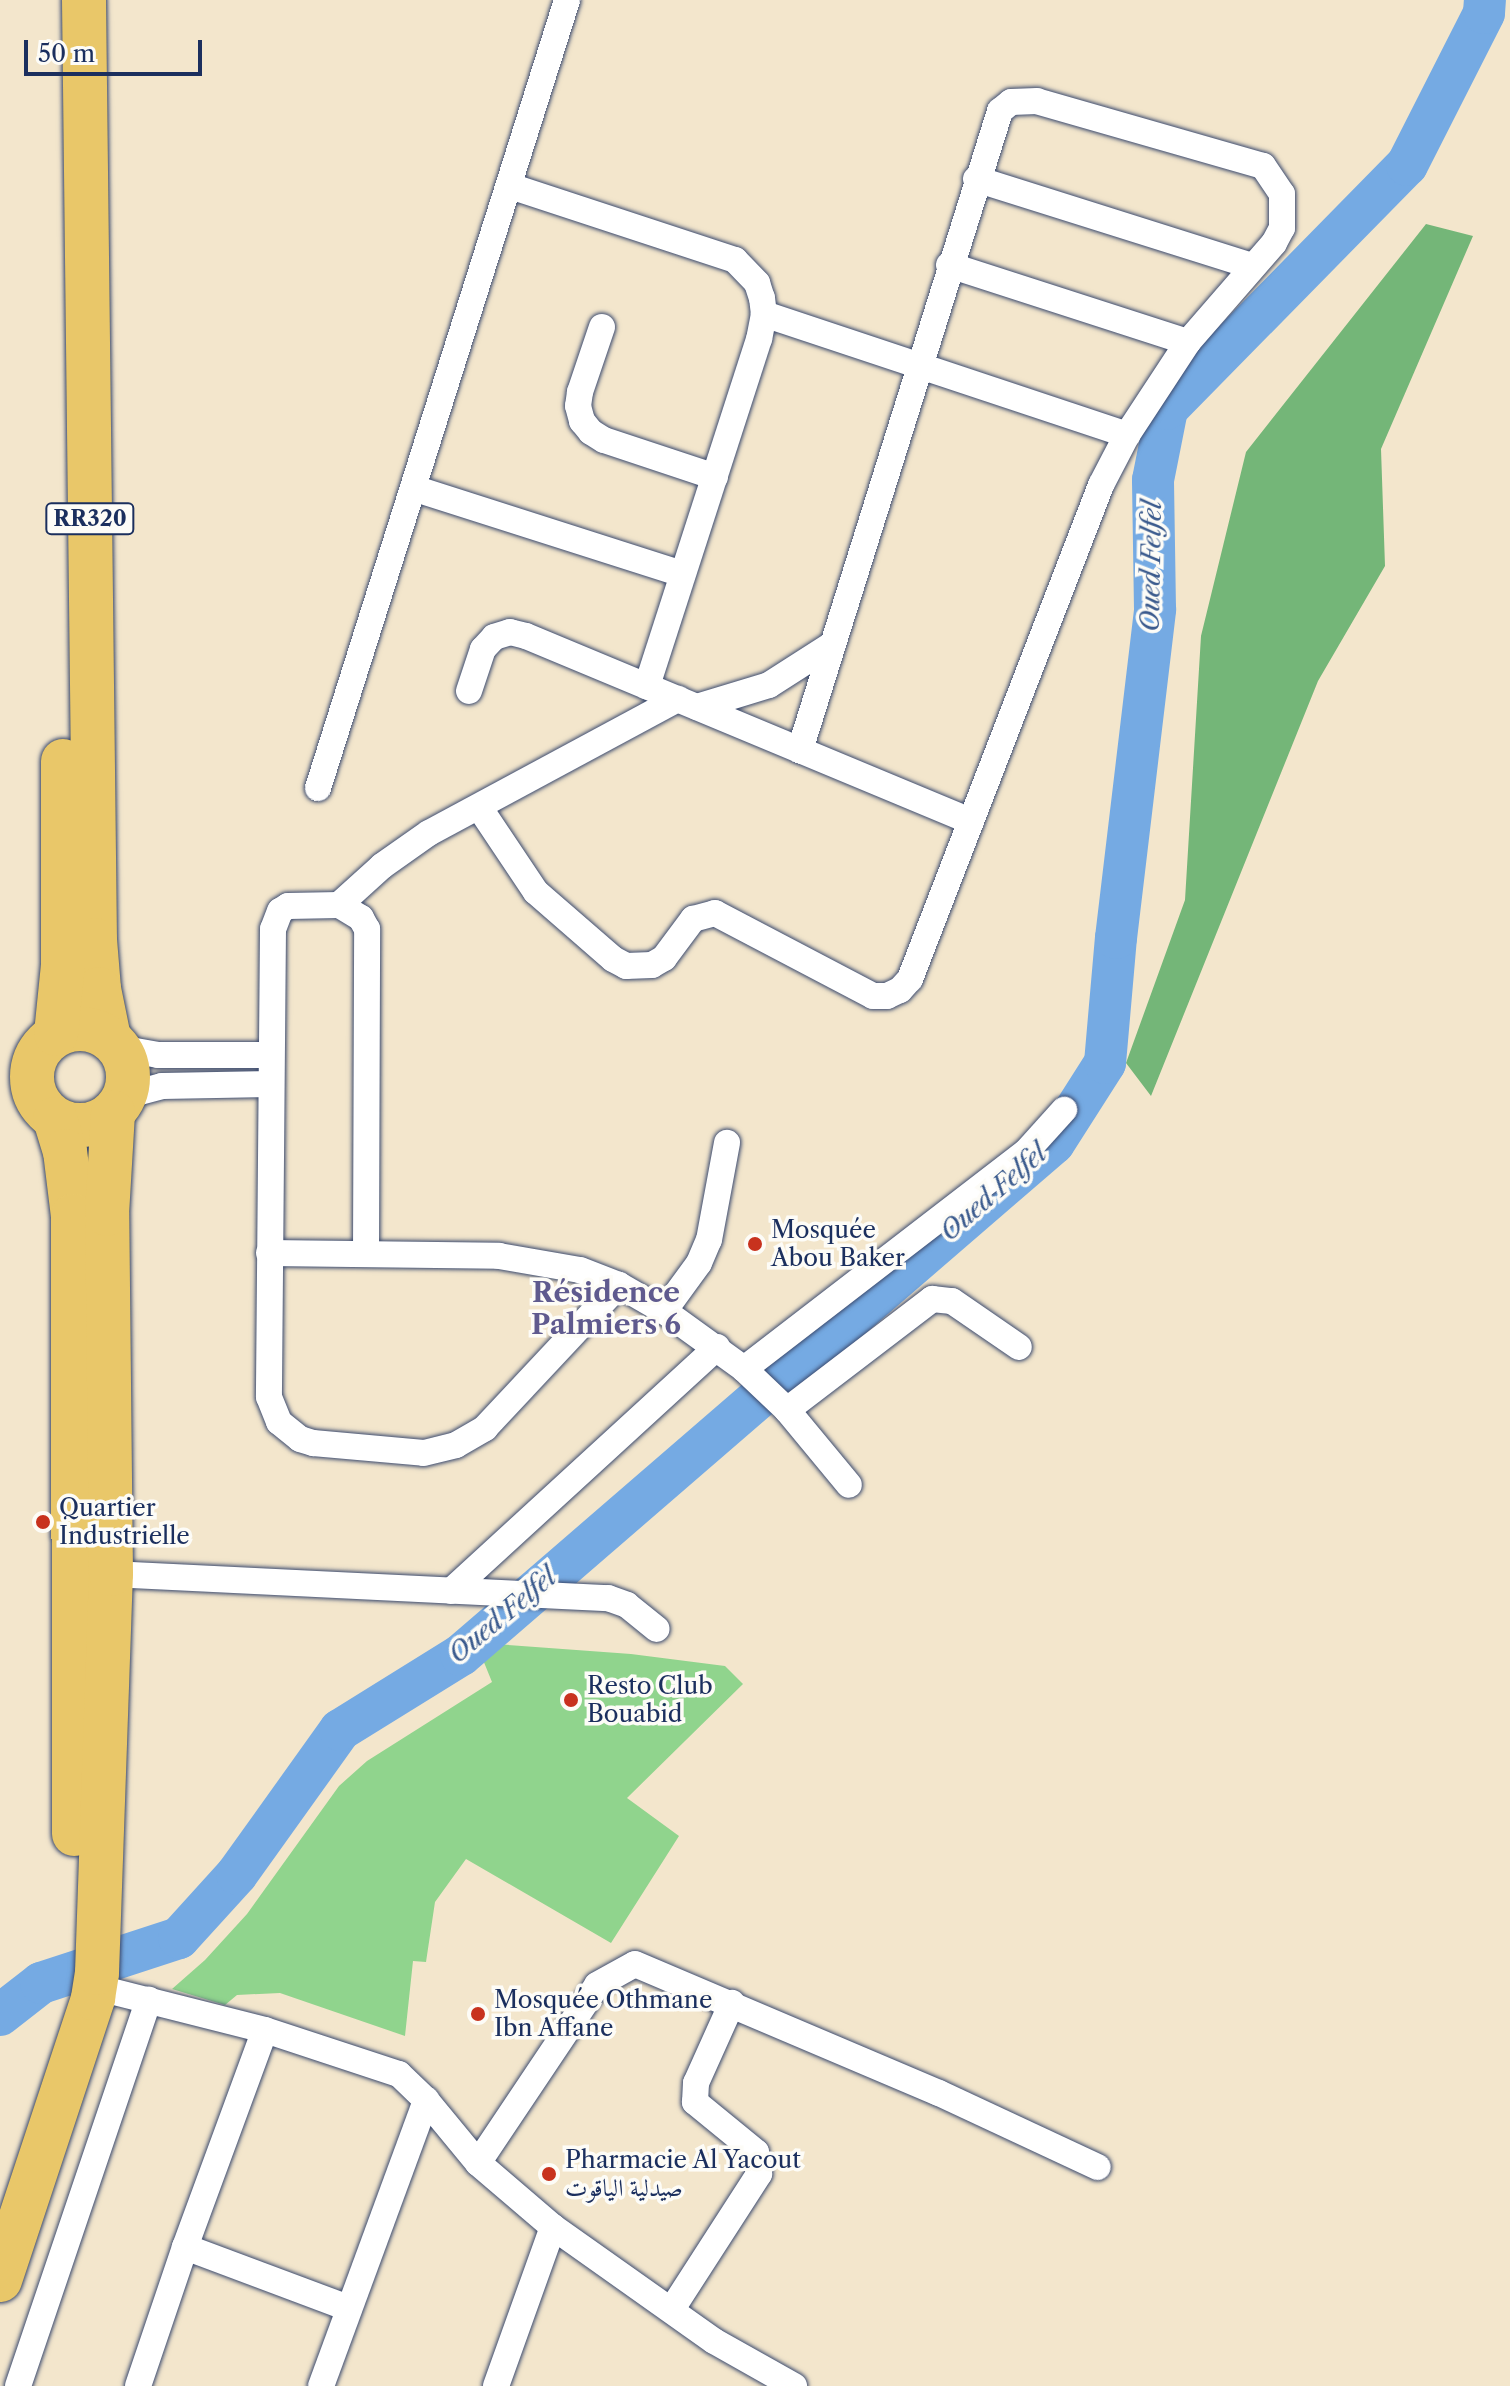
<!DOCTYPE html>
<html>
<head>
<meta charset="utf-8">
<style>
  body { margin:0 }
  #map { position:relative; width:1510px; height:2386px; overflow:hidden; background:#f3e6cc; font-family:"Libre Caslon Text",Amiri,serif }
  div>[style] { position:absolute }
  .green>* { inset:0; background:#90d48d }
  .forest>* { inset:0; background:#74b678 }
  .river>* { height:42px; margin:-21px; padding:0 21px; transform-origin:21px; border-radius:21px; background:#75aae3 }
  .roads { filter:drop-shadow(0 0 2px #3b4a6e) drop-shadow(0 0 2px #3b4a6e) }
  .street>* { height:26px; margin:-13px; padding:0 13px; transform-origin:13px; border-radius:13px; background:#fff }
  .highway>* { height:44px; margin:-22px; padding:0 22px; transform-origin:22px; border-radius:22px; background:#e9c769 }
  .highway>.ring { margin:-22px; padding:0; box-sizing:content-box; background:none; border:44px solid #e9c769; border-radius:50% }
  .dots>* { width:22px; height:22px; translate:-50% -50%; box-sizing:border-box; border:4px solid #fdfcf7; border-radius:50% }
  span { translate:-50% -50%; white-space:nowrap; text-align:center; line-height:1.15; -webkit-text-stroke:7px #fdfcf7; paint-order:stroke }
  .shield-label span { padding:2px 6px; background:#fdfcf7; border:2px solid; border-radius:6px; -webkit-text-stroke-width:0 }
  .shield-label { font-size:22px; color:#1b2f5e; font-weight:700 }
  .poi-label { font-size:24px; color:#1b2f5e }
  .left { translate:0 -50%; text-align:left }
  .water-label { font-size:26px; color:#3a5a8d; font-style:italic }
  .quarter-label { font-size:28px; color:#5f5a8e; font-weight:700 }
  .scale { position:absolute; left:24px; top:40px; width:178px; height:36px; box-sizing:border-box; border:4px solid #1b2f5e; border-top:0; padding-left:10px; font-size:24px; line-height:28px; white-space:nowrap; color:#1b2f5e; -webkit-text-stroke:6px #fdfcf7; paint-order:stroke }
</style>
</head>
<body>
<div id="map">
  <div class="green">
    <i style="clip-path:polygon(482px 1643px,631px 1654px,725px 1666px,743px 1684px,627px 1798px,679px 1836px,611px 1943px,466px 1859px,435px 1902px,426px 1962px,413px 1961px,405px 2036px,280px 1993px,237px 1995px,225px 2005px,172px 1989px,205px 1960px,247px 1914px,339px 1786px,367px 1761px,492px 1682px,481px 1655px)"></i>
  </div>
  <div class="forest">
    <i style="clip-path:polygon(1426px 224px,1473px 236px,1381px 449px,1385px 566px,1318px 681px,1151px 1096px,1126px 1063px,1185px 900px,1201px 636px,1246px 452px)"></i>
  </div>
  <div class="river">
    <i style="left:0;top:2015px;width:52px;rotate:-38deg"></i>
    <i style="left:41px;top:1983px;width:145px;rotate:-18.1deg"></i>
    <i style="left:179px;top:1938px;width:86px;rotate:-47.8deg"></i>
    <i style="left:237px;top:1874px;width:177px;rotate:-54.4deg"></i>
    <i style="left:340px;top:1730px;width:142px;rotate:-31.8deg"></i>
    <i style="left:461px;top:1655px;width:783px;rotate:-40.81deg"></i>
    <i style="left:1054px;top:1143px;width:95px;rotate:-57.5deg"></i>
    <i style="left:1105px;top:1063px;width:125px;rotate:-85deg"></i>
    <i style="left:1116px;top:938px;width:331px;rotate:-83.2deg"></i>
    <i style="left:1155px;top:609px;width:129px;rotate:-90.9deg"></i>
    <i style="left:1153px;top:480px;width:72px;rotate:-78.8deg"></i>
    <i style="left:1167px;top:409px;width:342px;rotate:-45.5deg"></i>
    <i style="left:1407px;top:165px;width:170px;rotate:-63.1deg"></i>
    <i style="left:1484px;top:13px;width:13px;rotate:-86deg"></i>
  </div>
  <div class="roads">
    <div class="street">
      <i style="left:976px;top:179px;width:289px;rotate:17.5deg"></i>
      <i style="left:510px;top:186px;width:237px;rotate:18.2deg"></i>
      <i style="left:735px;top:260px;width:32px;rotate:46deg"></i>
      <i style="left:757px;top:283px;width:16px;rotate:72deg"></i>
      <i style="left:762px;top:298px;width:16px;rotate:83deg"></i>
      <i style="left:764px;top:314px;width:25px;rotate:101deg"></i>
      <i style="left:759px;top:339px;width:365px;rotate:107.9deg"></i>
      <i style="left:949px;top:265px;width:251px;rotate:17.9deg"></i>
      <i style="left:764px;top:314px;width:383px;rotate:18.4deg"></i>
      <i style="left:602px;top:327px;width:69px;rotate:108.7deg"></i>
      <i style="left:580px;top:392px;width:14px;rotate:98deg"></i>
      <i style="left:578px;top:406px;width:16px;rotate:75deg"></i>
      <i style="left:582px;top:421px;width:14px;rotate:51deg"></i>
      <i style="left:591px;top:432px;width:15px;rotate:32deg"></i>
      <i style="left:604px;top:440px;width:117px;rotate:18.4deg"></i>
      <i style="left:413px;top:488px;width:283px;rotate:17.7deg"></i>
      <i style="left:469px;top:691px;width:44px;rotate:-71.6deg"></i>
      <i style="left:483px;top:649px;width:16px;rotate:-47deg"></i>
      <i style="left:494px;top:637px;width:17px;rotate:-17deg"></i>
      <i style="left:510px;top:632px;width:16px;rotate:14deg"></i>
      <i style="left:526px;top:636px;width:482px;rotate:22.6deg"></i>
      <i style="left:697px;top:707px;width:75px;rotate:-17deg"></i>
      <i style="left:769px;top:685px;width:76px;rotate:-32.6deg"></i>
      <i style="left:318px;top:788px;width:826px;rotate:-72.46deg"></i>
      <i style="left:479px;top:807px;width:102px;rotate:56.2deg"></i>
      <i style="left:536px;top:892px;width:102px;rotate:41deg"></i>
      <i style="left:613px;top:959px;width:15px;rotate:28deg"></i>
      <i style="left:626px;top:966px;width:26px;rotate:-2deg"></i>
      <i style="left:652px;top:965px;width:14px;rotate:-30deg"></i>
      <i style="left:664px;top:958px;width:49px;rotate:-53.4deg"></i>
      <i style="left:693px;top:919px;width:23px;rotate:-15deg"></i>
      <i style="left:715px;top:913px;width:178px;rotate:27.7deg"></i>
      <i style="left:873px;top:996px;width:14px"></i>
      <i style="left:887px;top:996px;width:14px;rotate:-25deg"></i>
      <i style="left:900px;top:990px;width:15px;rotate:-48deg"></i>
      <i style="left:910px;top:979px;width:530px;rotate:-68.86deg"></i>
      <i style="left:1101px;top:485px;width:56px;rotate:-62.5deg"></i>
      <i style="left:1127px;top:435px;width:111px;rotate:-56.7deg"></i>
      <i style="left:1188px;top:342px;width:131px;rotate:-49deg"></i>
      <i style="left:1274px;top:243px;width:17px;rotate:-62deg"></i>
      <i style="left:1282px;top:228px;width:34px;rotate:-90deg"></i>
      <i style="left:1282px;top:194px;width:34px;rotate:-124deg"></i>
      <i style="left:1263px;top:166px;width:235px;rotate:-164deg"></i>
      <i style="left:1037px;top:101px;width:26px;rotate:178deg"></i>
      <i style="left:1011px;top:102px;width:14px;rotate:141deg"></i>
      <i style="left:1000px;top:111px;width:670px;rotate:107.38deg"></i>
      <i style="left:339px;top:905px;width:58px;rotate:-42.2deg"></i>
      <i style="left:382px;top:866px;width:57px;rotate:-35.1deg"></i>
      <i style="left:429px;top:833px;width:283px;rotate:-28.3deg"></i>
      <i style="left:119px;top:1048px;width:40px;rotate:10deg"></i>
      <i style="left:158px;top:1055px;width:113px"></i>
      <i style="left:125px;top:1096px;width:38px;rotate:-15deg"></i>
      <i style="left:162px;top:1086px;width:109px;rotate:-1.1deg"></i>
      <i style="left:269px;top:1253px;width:230px;rotate:0.7deg"></i>
      <i style="left:499px;top:1256px;width:82px;rotate:9.8deg"></i>
      <i style="left:580px;top:1270px;width:42px;rotate:21deg"></i>
      <i style="left:619px;top:1285px;width:52px;rotate:30deg"></i>
      <i style="left:664px;top:1311px;width:99px;rotate:35.9deg"></i>
      <i style="left:744px;top:1369px;width:59px;rotate:43.6deg"></i>
      <i style="left:787px;top:1410px;width:97px;rotate:50.4deg"></i>
      <i style="left:366px;top:1254px;width:325px;rotate:-89.8deg"></i>
      <i style="left:367px;top:929px;width:13px;rotate:-119deg"></i>
      <i style="left:361px;top:918px;width:26px;rotate:-149deg"></i>
      <i style="left:339px;top:905px;width:51px;rotate:178.9deg"></i>
      <i style="left:288px;top:906px;width:9px;rotate:148deg"></i>
      <i style="left:280px;top:911px;width:19px;rotate:111deg"></i>
      <i style="left:273px;top:929px;width:468px;rotate:90.5deg"></i>
      <i style="left:269px;top:1397px;width:27px;rotate:68deg"></i>
      <i style="left:279px;top:1422px;width:27px;rotate:39deg"></i>
      <i style="left:300px;top:1439px;width:14px;rotate:17deg"></i>
      <i style="left:313px;top:1443px;width:111px;rotate:5.1deg"></i>
      <i style="left:424px;top:1453px;width:33px;rotate:-14deg"></i>
      <i style="left:456px;top:1445px;width:34px;rotate:-30deg"></i>
      <i style="left:485px;top:1428px;width:196px;rotate:-46.9deg"></i>
      <i style="left:664px;top:1311px;width:59px;rotate:-53.9deg"></i>
      <i style="left:699px;top:1263px;width:25px;rotate:-67deg"></i>
      <i style="left:709px;top:1240px;width:99px;rotate:-79.5deg"></i>
      <i style="left:744px;top:1369px;width:356px;rotate:-37.6deg"></i>
      <i style="left:1026px;top:1152px;width:57px;rotate:-47.9deg"></i>
      <i style="left:787px;top:1410px;width:183px;rotate:-37.4deg"></i>
      <i style="left:932px;top:1299px;width:20px;rotate:6deg"></i>
      <i style="left:952px;top:1301px;width:81px;rotate:34.5deg"></i>
      <i style="left:111px;top:1574px;width:498px;rotate:2.8deg"></i>
      <i style="left:608px;top:1598px;width:20px;rotate:20deg"></i>
      <i style="left:627px;top:1605px;width:38px;rotate:39deg"></i>
      <i style="left:451px;top:1591px;width:361px;rotate:-42.5deg"></i>
      <i style="left:95px;top:1987px;width:175px;rotate:14.2deg"></i>
      <i style="left:265px;top:2030px;width:141px;rotate:18.2deg"></i>
      <i style="left:399px;top:2074px;width:37px;rotate:44deg"></i>
      <i style="left:426px;top:2100px;width:82px;rotate:50.5deg"></i>
      <i style="left:478px;top:2163px;width:99px;rotate:40.5deg"></i>
      <i style="left:553px;top:2227px;width:197px;rotate:35.3deg"></i>
      <i style="left:714px;top:2341px;width:92px;rotate:29.4deg"></i>
      <i style="left:478px;top:2163px;width:214px;rotate:-56.2deg"></i>
      <i style="left:597px;top:1985px;width:43px;rotate:-28.9deg"></i>
      <i style="left:635px;top:1964px;width:330px;rotate:23deg"></i>
      <i style="left:939px;top:2093px;width:175px;rotate:25deg"></i>
      <i style="left:185px;top:2247px;width:174px;rotate:20.5deg"></i>
      <i style="left:672px;top:2309px;width:161px;rotate:-57.2deg"></i>
      <i style="left:759px;top:2174px;width:22px;rotate:-98deg"></i>
      <i style="left:756px;top:2152px;width:79px;rotate:-140.7deg"></i>
      <i style="left:695px;top:2102px;width:19px;rotate:-87deg"></i>
      <i style="left:696px;top:2083px;width:88px;rotate:-65.8deg"></i>
      <i style="left:18px;top:2386px;width:408px;rotate:-71.3deg"></i>
      <i style="left:138px;top:2386px;width:147px;rotate:-71.3deg"></i>
      <i style="left:185px;top:2247px;width:231px;rotate:-69.8deg"></i>
      <i style="left:321px;top:2386px;width:305px;rotate:-69.8deg"></i>
      <i style="left:496px;top:2386px;width:169px;rotate:-70.3deg"></i>
    </div>
    <div class="highway">
      <i style="left:84px;top:0;width:940px;rotate:89.33deg"></i>
      <i style="left:95px;top:940px;width:49px;rotate:85.3deg"></i>
      <i style="left:99px;top:989px;width:50px;rotate:78.5deg"></i>
      <i class="ring" style="left:32px;top:1029px;width:52px;height:52px"></i>
      <i style="left:56px;top:1034px;width:69px;rotate:-84.2deg"></i>
      <i style="left:63px;top:965px;width:204px;rotate:-90deg"></i>
      <i style="left:55px;top:1119px;width:34px;rotate:73deg"></i>
      <i style="left:65px;top:1151px;width:65px;rotate:83deg"></i>
      <i style="left:73px;top:1216px;width:618px;rotate:89.91deg"></i>
      <i style="left:0;top:2280px;width:297px;rotate:-71.7deg"></i>
      <i style="left:93px;top:1998px;width:25px;rotate:-81deg"></i>
      <i style="left:97px;top:1973px;width:399px;rotate:-88deg"></i>
      <i style="left:111px;top:1574px;width:360px;rotate:-90.6deg"></i>
      <i style="left:107px;top:1214px;width:102px;rotate:-86.6deg"></i>
    </div>
  </div>
  <div class="dots">
    <i style="left:755px;top:1244px;background:#c8321e"></i>
    <i style="left:43px;top:1522px;background:#c8321e"></i>
    <i style="left:571px;top:1700px;background:#c8321e"></i>
    <i style="left:478px;top:2014px;background:#c8321e"></i>
    <i style="left:549px;top:2174px;background:#c8321e"></i>
  </div>
  <div class="shield-label">
    <span style="left:90px;top:519px">RR320</span>
  </div>
  <div class="poi-label">
    <span class="left" style="left:771px;top:1244px">Mosquée<br>Abou Baker</span>
    <span class="left" style="left:59px;top:1522px">Quartier<br>Industrielle</span>
    <span class="left" style="left:587px;top:1700px">Resto Club<br>Bouabid</span>
    <span class="left" style="left:494px;top:2014px">Mosquée Othmane<br>Ibn Affane</span>
    <span class="left" style="left:565px;top:2174px">Pharmacie Al Yacout<br>صيدلية الياقوت</span>
  </div>
  <div class="water-label">
    <span style="left:1152px;top:566px;rotate:-89deg">Oued Felfel</span>
    <span style="left:994px;top:1193px;rotate:-41deg">Oued Felfel</span>
    <span style="left:503px;top:1616px;rotate:-40deg">Oued Felfel</span>
  </div>
  <div class="quarter-label">
    <span style="left:606px;top:1308px">Résidence<br>Palmiers 6</span>
  </div>
  <div class="scale">50 m</div>
</div>
</body>
</html>
